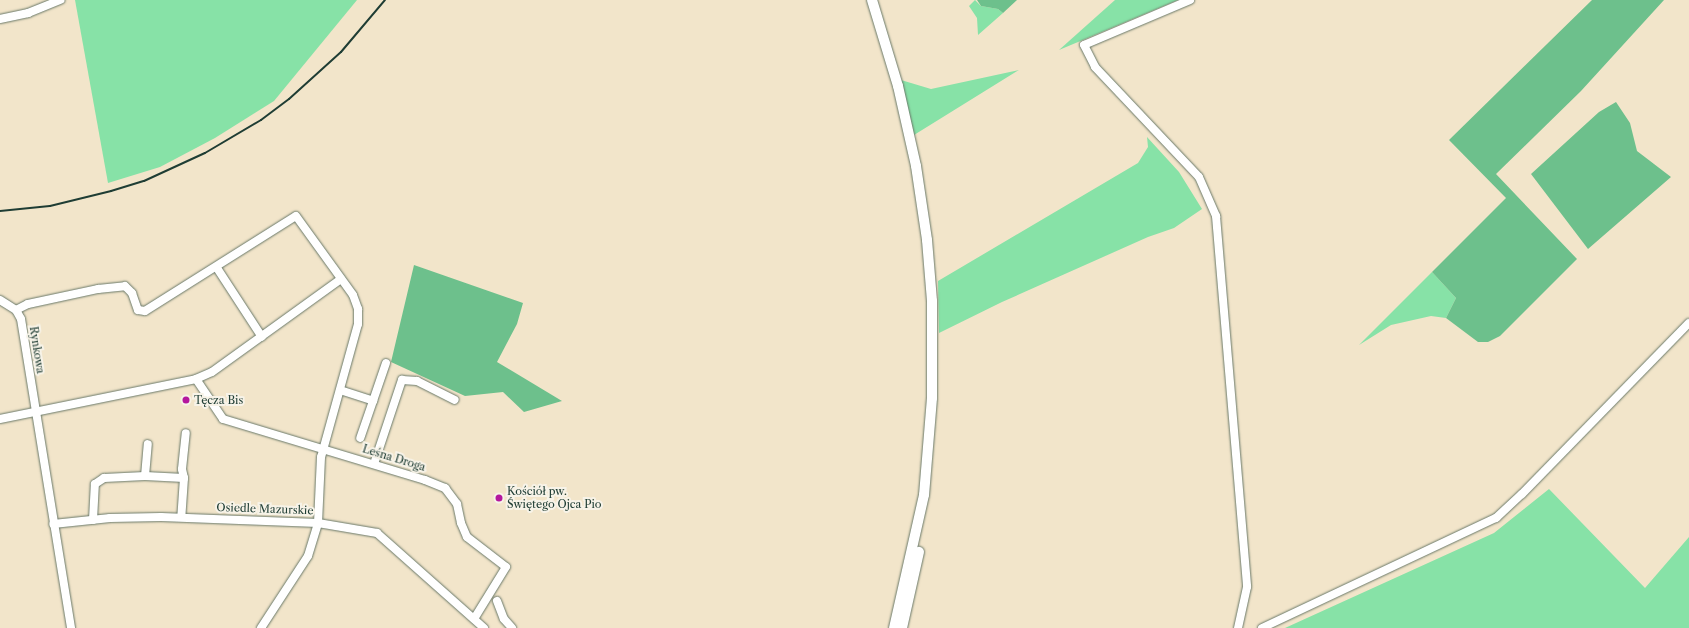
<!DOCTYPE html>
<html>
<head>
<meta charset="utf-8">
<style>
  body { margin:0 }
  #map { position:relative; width:1689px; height:628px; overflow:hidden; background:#f2e5ca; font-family:"Libre Caslon Text",serif }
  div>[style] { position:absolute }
  .green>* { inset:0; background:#87e2a7 }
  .forest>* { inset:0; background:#6dc08c }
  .roads { filter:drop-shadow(0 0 1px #697868) drop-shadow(0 0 1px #697868) }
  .minor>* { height:8px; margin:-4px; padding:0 4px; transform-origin:4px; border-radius:4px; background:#fff }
  .major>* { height:10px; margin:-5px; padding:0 5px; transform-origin:5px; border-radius:5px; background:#fff }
  .rail>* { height:2px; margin:-1px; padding:0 1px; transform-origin:1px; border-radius:1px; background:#1f3d34 }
  .dots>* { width:11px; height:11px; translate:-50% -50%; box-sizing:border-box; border:2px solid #f7f3e8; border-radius:50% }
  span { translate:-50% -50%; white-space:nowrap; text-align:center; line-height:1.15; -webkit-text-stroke:4px #f7f3e8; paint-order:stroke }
  .street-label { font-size:11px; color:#1f3d34 }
  .poi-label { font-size:11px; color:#1f3d34 }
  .left { translate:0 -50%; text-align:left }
</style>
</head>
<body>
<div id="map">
  <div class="green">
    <i style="clip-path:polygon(75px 0,357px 0,274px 101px,215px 138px,160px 167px,108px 183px)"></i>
    <i style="clip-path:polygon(975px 0,981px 6px,998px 9px,1003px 13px,978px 35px,977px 18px,969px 6px)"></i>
    <i style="clip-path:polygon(1115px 0,1178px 0,1059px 50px)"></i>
    <i style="clip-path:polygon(1019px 70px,914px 135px,901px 80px,931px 89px)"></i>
    <i style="clip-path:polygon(1147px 137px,1179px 172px,1202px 209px,1174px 228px,1148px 237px,1002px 302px,939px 333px,938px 281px,1138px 163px,1148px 147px)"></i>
    <i style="clip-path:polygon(1432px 272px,1456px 298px,1446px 318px,1431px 316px,1391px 325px,1359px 345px)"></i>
    <i style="clip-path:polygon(1549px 489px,1645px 588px,1689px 537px,1689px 628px,1285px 628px,1494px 533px)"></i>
  </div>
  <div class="forest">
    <i style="clip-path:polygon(977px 0,1017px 0,1003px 13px,998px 9px,981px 6px)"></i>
    <i style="clip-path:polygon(1592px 0,1664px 0,1581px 91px,1496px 174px,1577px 259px,1500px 336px,1488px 342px,1478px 342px,1446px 318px,1456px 298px,1432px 272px,1506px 198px,1449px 140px)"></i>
    <i style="clip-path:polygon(1616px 102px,1630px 123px,1637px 151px,1671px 177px,1588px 249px,1531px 174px,1599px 112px)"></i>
    <i style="clip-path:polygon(414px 265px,523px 303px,517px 324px,497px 362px,562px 401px,524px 412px,503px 392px,465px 396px,391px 362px)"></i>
  </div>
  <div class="roads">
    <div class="minor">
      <i style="left:1190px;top:0;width:115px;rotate:157deg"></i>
      <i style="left:1084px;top:45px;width:25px;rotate:63deg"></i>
      <i style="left:1095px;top:67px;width:151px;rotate:46.6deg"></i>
      <i style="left:1199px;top:177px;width:43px;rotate:66.4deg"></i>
      <i style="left:1216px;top:216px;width:372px;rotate:85.2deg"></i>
      <i style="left:1247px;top:587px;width:42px;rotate:102.4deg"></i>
      <i style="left:0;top:19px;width:29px;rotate:-12deg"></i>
      <i style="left:28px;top:13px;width:35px;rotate:-22deg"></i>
      <i style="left:217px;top:268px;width:82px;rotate:56.9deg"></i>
      <i style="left:0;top:300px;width:19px;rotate:32deg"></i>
      <i style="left:16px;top:310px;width:10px;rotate:61deg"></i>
      <i style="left:21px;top:319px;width:313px;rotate:80.8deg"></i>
      <i style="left:16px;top:310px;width:13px;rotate:-27deg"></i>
      <i style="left:28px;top:304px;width:72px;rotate:-12.1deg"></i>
      <i style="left:98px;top:289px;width:27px;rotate:-6deg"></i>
      <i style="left:125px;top:286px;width:10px;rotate:45deg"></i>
      <i style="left:132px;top:293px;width:18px;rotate:71deg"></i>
      <i style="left:138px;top:310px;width:7px;rotate:8deg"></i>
      <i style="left:145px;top:311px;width:178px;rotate:-32.2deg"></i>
      <i style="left:296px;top:216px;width:97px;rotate:54.2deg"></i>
      <i style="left:353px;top:295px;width:15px;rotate:70deg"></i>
      <i style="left:358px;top:309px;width:15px;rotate:90deg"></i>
      <i style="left:358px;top:324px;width:138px;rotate:105.5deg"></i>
      <i style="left:321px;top:457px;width:66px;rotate:92.6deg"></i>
      <i style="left:318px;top:523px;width:157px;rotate:-177.8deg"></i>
      <i style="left:161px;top:517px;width:51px;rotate:178.9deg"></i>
      <i style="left:110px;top:518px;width:57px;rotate:174deg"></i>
      <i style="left:196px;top:379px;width:48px;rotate:56deg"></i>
      <i style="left:223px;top:419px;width:211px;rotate:16.8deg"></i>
      <i style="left:425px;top:480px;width:22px;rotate:22deg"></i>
      <i style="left:445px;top:488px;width:20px;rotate:53deg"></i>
      <i style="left:457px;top:504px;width:19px;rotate:78deg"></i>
      <i style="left:461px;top:523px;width:15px;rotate:67deg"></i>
      <i style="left:467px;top:537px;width:49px;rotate:37.6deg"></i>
      <i style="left:506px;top:567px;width:61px;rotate:121.6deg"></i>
      <i style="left:340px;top:390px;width:35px;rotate:18deg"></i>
      <i style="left:373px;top:401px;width:39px;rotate:109deg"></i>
      <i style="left:373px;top:401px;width:40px;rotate:-71.1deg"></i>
      <i style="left:0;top:419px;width:200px;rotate:-11.5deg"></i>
      <i style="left:196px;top:379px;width:17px;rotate:-24deg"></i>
      <i style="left:212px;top:372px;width:159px;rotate:-35.8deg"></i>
      <i style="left:374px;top:464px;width:89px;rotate:-71.6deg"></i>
      <i style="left:402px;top:380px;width:15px;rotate:4deg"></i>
      <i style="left:417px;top:381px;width:42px;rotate:26.6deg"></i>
      <i style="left:145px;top:476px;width:32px;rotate:-85deg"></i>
      <i style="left:184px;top:478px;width:9px;rotate:-103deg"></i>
      <i style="left:182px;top:469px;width:36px;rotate:-84deg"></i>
      <i style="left:93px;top:520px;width:36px;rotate:-87deg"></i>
      <i style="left:95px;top:484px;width:11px;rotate:-34deg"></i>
      <i style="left:104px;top:478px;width:41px;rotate:-2.8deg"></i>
      <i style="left:145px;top:476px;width:39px;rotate:3deg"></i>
      <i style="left:184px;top:478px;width:39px;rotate:94deg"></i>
      <i style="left:497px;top:601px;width:19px;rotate:69deg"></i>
      <i style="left:504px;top:619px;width:12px;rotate:48deg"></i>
      <i style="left:261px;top:628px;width:86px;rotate:-56.9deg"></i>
      <i style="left:308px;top:556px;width:34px;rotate:-73deg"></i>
      <i style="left:318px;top:523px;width:60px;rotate:9.6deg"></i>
      <i style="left:377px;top:533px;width:143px;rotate:41.6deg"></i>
      <i style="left:1262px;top:628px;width:259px;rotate:-25.2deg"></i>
      <i style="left:1496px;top:518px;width:35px;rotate:-43deg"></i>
      <i style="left:1522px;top:494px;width:239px;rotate:-45.7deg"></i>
    </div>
    <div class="major">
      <i style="left:872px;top:0;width:90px;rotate:73.2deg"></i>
      <i style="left:898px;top:86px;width:82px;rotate:77.3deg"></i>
      <i style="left:916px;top:166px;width:75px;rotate:81.5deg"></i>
      <i style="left:927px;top:240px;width:61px;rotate:85.3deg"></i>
      <i style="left:932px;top:301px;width:97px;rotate:90deg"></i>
      <i style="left:932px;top:398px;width:97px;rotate:94.7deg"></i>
      <i style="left:924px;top:495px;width:136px;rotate:102.7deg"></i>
      <i style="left:902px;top:628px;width:78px;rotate:-77.4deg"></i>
    </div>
  </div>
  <div class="rail">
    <i style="left:0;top:211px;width:50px;rotate:-5.7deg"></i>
    <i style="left:50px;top:206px;width:63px;rotate:-13.8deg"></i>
    <i style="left:111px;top:191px;width:34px;rotate:-17deg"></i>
    <i style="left:144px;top:181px;width:67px;rotate:-24.7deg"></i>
    <i style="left:205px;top:153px;width:65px;rotate:-30.5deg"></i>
    <i style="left:261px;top:120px;width:35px;rotate:-37deg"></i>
    <i style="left:289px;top:99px;width:70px;rotate:-42.1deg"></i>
    <i style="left:341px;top:52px;width:68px;rotate:-49.8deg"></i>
  </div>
  <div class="dots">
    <i style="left:186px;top:400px;background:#b5179e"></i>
    <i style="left:499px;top:498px;background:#b5179e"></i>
  </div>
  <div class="street-label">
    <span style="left:37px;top:350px;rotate:81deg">Rynkowa</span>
    <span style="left:394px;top:458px;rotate:17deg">Leśna Droga</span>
    <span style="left:265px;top:509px;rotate:2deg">Osiedle Mazurskie</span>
  </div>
  <div class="poi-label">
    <span class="left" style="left:194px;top:400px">Tęcza Bis</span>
    <span class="left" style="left:507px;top:498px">Kościół pw.<br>Świętego Ojca Pio</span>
  </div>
</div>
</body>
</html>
